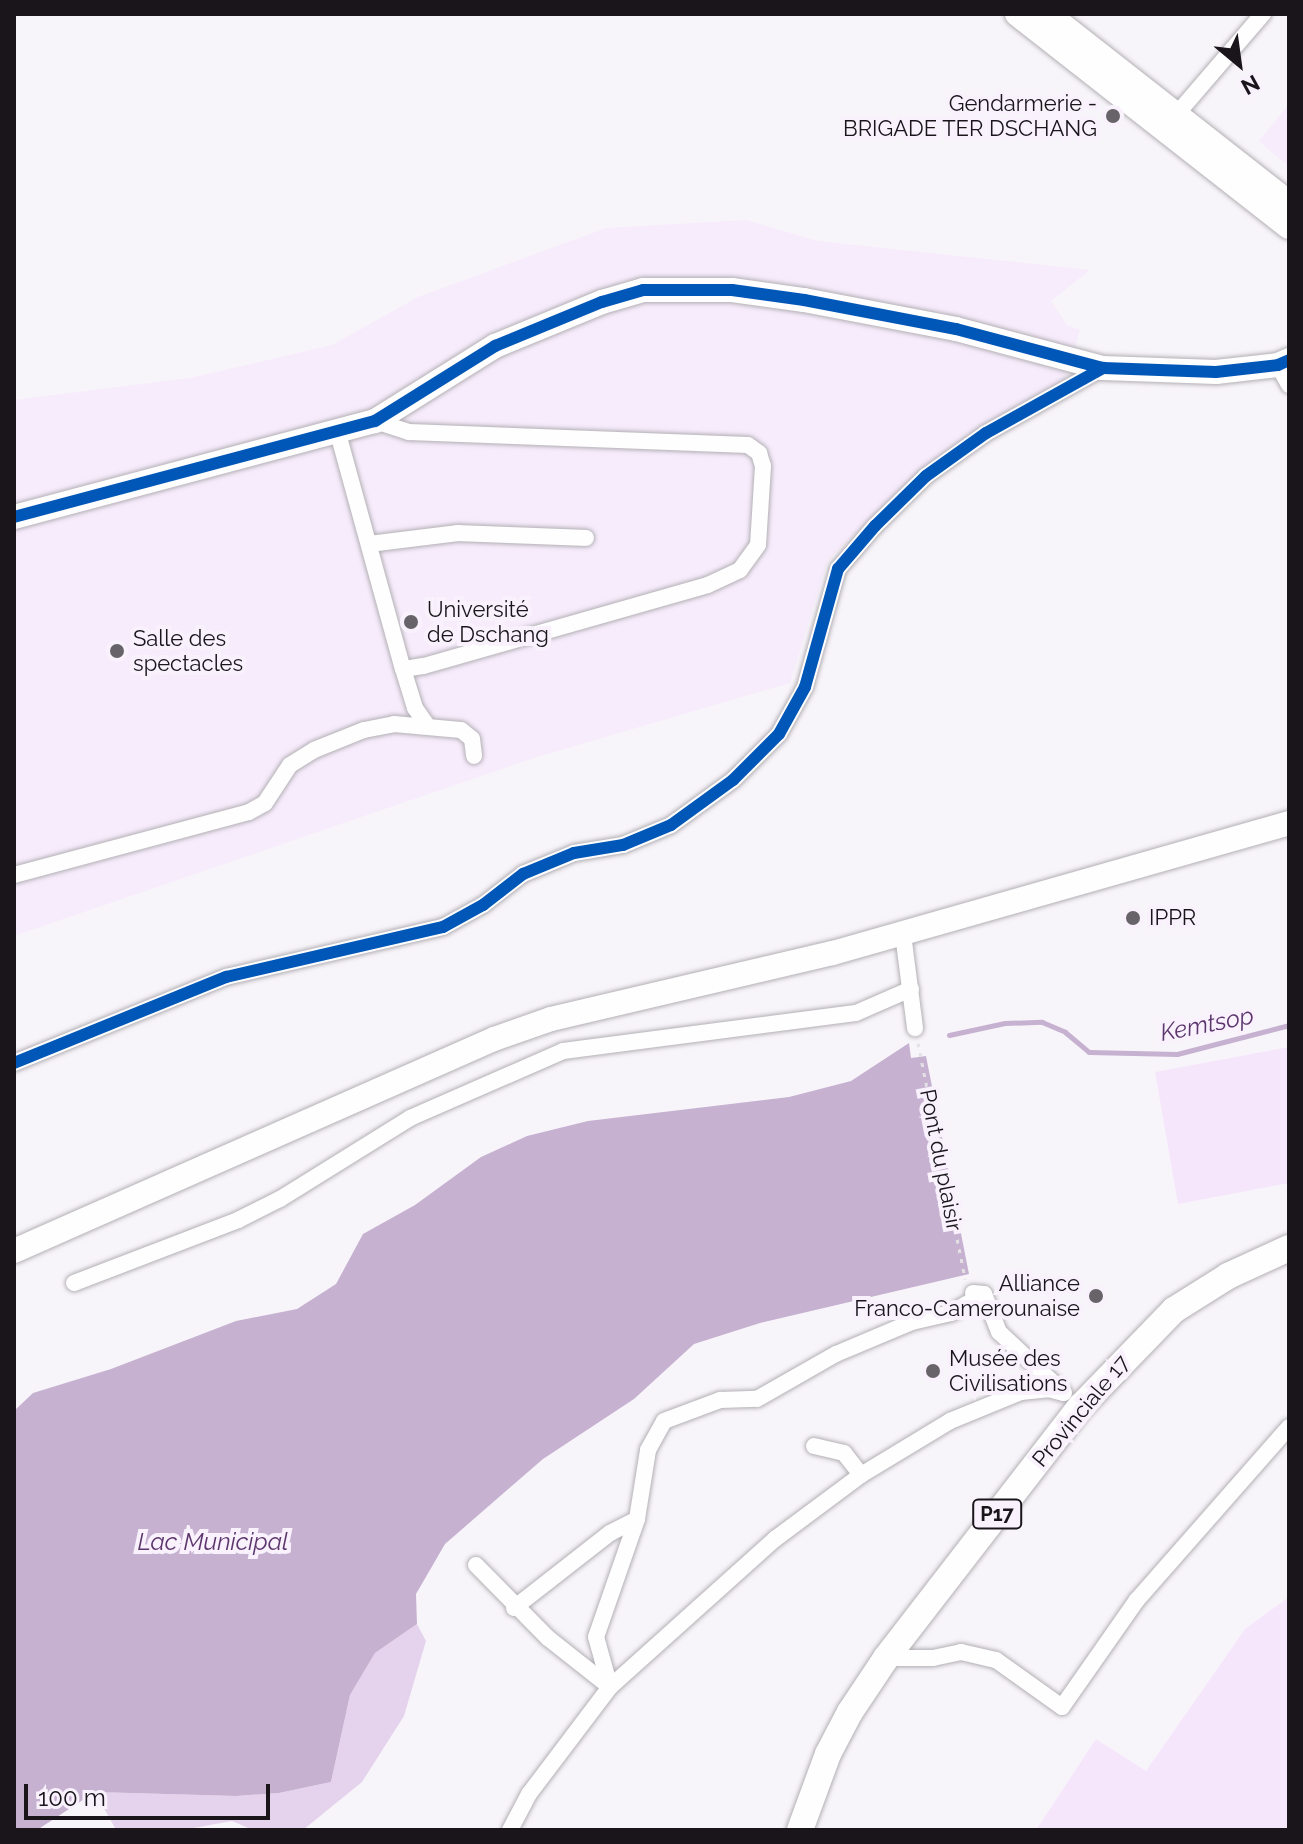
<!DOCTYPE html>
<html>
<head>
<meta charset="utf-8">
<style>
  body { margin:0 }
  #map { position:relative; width:1303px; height:1844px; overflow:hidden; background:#f8f5fa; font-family:Raleway,sans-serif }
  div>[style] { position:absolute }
  .built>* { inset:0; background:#f7ecfc }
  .green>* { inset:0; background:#f5e6fc }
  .forest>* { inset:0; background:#e5d3ed }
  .water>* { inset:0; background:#c6b1d1 }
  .stream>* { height:5px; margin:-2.5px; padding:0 2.5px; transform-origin:2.5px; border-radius:2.5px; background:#c6b1d1 }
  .path>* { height:3px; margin-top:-1.5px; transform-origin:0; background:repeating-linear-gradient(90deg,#e3e1e4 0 4px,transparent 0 10px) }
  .roads { filter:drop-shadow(0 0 2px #b3b0b5) drop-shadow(0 0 2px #b3b0b5) }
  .street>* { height:16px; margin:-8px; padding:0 8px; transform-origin:8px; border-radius:8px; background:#fefefe }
  .secondary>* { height:24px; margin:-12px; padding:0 12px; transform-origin:12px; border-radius:12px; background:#fefefe }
  .primary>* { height:26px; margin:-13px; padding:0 13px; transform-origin:13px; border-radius:13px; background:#fefefe }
  .cycleway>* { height:12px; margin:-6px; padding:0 6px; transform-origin:6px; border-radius:6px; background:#0057b8 }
  .dots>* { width:22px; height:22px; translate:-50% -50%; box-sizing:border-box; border:4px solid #f9f2fd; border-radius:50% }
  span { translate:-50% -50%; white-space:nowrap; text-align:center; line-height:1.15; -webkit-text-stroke:8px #f9f2fd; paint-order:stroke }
  .shield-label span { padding:2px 6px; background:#f9f2fd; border:2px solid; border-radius:6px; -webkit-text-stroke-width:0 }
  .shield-label { font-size:20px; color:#19151b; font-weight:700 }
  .poi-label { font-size:22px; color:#19151b }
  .right { translate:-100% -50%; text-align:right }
  .left { translate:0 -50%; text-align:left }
  .street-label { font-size:22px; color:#19151b }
  .water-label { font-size:24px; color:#5d366d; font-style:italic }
  .frame { position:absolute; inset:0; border:16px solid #19151b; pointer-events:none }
  .north { position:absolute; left:1199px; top:24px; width:80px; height:80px; -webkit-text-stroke:6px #f9f2fd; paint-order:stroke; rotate:151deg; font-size:22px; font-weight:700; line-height:32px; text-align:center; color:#19151b }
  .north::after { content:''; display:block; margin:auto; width:28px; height:36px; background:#19151b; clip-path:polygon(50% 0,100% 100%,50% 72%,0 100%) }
  .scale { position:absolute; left:24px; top:1784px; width:246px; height:36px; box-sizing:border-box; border:4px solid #19151b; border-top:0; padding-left:10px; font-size:24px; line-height:28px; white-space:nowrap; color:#19151b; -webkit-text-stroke:6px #f9f2fd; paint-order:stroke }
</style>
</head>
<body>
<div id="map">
  <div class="built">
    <i style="clip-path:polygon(1289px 104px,1289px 167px,1259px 141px)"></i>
    <i style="clip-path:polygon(746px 220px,818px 241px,1090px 270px,1051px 301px,1067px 325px,1080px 330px,1065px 380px,975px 432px,918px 473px,828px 560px,790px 683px,534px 758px,14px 936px,14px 400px,190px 378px,332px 345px,418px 297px,606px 228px)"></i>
  </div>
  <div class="green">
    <i style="clip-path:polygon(1289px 1047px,1289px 1183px,1178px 1204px,1155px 1072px)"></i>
    <i style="clip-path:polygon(1289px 1597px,1289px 1830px,1036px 1830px,1096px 1739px,1146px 1771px,1245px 1629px)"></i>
  </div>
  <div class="forest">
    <i style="clip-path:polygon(417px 1624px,426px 1641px,404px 1716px,362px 1782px,303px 1830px,253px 1830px,232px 1821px,183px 1830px,116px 1830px,95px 1792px,236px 1796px,279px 1793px,331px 1782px,350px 1695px,375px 1653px)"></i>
  </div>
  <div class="water">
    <i style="clip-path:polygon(909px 1043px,911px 1058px,926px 1056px,969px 1274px,760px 1323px,694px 1344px,634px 1399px,543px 1459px,445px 1544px,416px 1594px,417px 1624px,375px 1653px,350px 1695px,331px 1782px,279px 1793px,236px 1796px,95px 1792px,37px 1830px,14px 1830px,14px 1411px,33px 1393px,111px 1369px,236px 1321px,297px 1309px,336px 1284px,363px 1234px,415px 1205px,481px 1157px,527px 1136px,588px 1121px,789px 1097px,851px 1081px)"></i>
  </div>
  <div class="stream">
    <i style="left:949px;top:1035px;width:57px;rotate:-12.1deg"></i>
    <i style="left:1005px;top:1023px;width:37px;rotate:-2deg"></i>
    <i style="left:1042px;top:1022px;width:25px;rotate:23deg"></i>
    <i style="left:1065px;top:1032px;width:31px;rotate:40deg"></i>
    <i style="left:1089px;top:1052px;width:88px;rotate:1.3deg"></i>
    <i style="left:1177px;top:1054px;width:116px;rotate:-14.5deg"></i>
  </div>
  <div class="path">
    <i style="left:918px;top:1043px;width:241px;rotate:78.7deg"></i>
  </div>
  <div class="roads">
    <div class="street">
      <i style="left:1170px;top:122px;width:143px;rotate:-49.3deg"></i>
      <i style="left:1278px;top:365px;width:23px;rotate:61deg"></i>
      <i style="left:375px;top:421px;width:36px;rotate:18deg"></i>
      <i style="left:409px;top:432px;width:339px;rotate:2.2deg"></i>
      <i style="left:748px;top:445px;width:14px;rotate:36deg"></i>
      <i style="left:759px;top:453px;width:14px;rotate:73deg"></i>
      <i style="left:763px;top:466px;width:79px;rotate:93.6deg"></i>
      <i style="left:758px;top:545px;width:31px;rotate:126deg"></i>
      <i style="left:740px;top:570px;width:35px;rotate:155deg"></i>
      <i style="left:708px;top:585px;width:296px;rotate:164.1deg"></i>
      <i style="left:423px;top:666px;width:20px;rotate:171deg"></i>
      <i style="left:337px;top:430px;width:248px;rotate:74.6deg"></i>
      <i style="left:403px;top:669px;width:41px;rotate:72.9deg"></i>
      <i style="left:415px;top:708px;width:19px;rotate:55deg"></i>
      <i style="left:369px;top:544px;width:90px;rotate:-7deg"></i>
      <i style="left:458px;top:533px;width:128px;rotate:2.2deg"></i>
      <i style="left:14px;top:875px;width:243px;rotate:-15deg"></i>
      <i style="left:249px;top:812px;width:18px;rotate:-29deg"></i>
      <i style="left:265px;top:803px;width:45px;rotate:-56.7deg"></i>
      <i style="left:290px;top:765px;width:28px;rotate:-32deg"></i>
      <i style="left:314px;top:750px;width:54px;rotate:-21.8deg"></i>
      <i style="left:364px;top:730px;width:31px;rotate:-11deg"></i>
      <i style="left:394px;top:724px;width:67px;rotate:5.1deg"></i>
      <i style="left:461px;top:730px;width:14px;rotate:39deg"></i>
      <i style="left:472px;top:739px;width:17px;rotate:83deg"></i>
      <i style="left:903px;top:934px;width:95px;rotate:82.7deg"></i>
      <i style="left:14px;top:1063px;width:229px;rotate:-22.1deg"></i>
      <i style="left:226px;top:977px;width:223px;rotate:-13deg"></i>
      <i style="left:443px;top:927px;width:46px;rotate:-28.8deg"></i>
      <i style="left:483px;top:905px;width:51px;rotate:-37.8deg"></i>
      <i style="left:523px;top:874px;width:55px;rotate:-22.4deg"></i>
      <i style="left:574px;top:853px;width:50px;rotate:-9.3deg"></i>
      <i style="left:623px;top:845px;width:52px;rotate:-22.6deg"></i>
      <i style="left:671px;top:825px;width:77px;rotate:-36deg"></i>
      <i style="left:733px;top:780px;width:65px;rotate:-45deg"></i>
      <i style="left:779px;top:734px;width:54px;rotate:-61deg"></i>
      <i style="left:805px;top:687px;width:123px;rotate:-74.4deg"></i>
      <i style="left:838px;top:569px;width:57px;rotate:-49.3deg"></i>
      <i style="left:875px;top:526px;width:71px;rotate:-44.4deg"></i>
      <i style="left:926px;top:476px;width:74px;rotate:-35.6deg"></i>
      <i style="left:986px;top:433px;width:134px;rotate:-29.1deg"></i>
      <i style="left:74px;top:1283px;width:176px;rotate:-21deg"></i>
      <i style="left:238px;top:1220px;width:47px;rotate:-26.6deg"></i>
      <i style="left:280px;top:1199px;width:153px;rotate:-31.9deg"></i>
      <i style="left:410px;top:1118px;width:167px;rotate:-23.6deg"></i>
      <i style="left:563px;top:1051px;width:295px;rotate:-7.4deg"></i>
      <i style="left:856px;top:1013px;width:60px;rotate:-23.6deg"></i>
      <i style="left:973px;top:1293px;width:11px;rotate:5deg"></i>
      <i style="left:984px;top:1294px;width:41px;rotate:68.5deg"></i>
      <i style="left:999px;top:1332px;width:89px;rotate:43.2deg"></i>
      <i style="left:814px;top:1446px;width:31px;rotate:13deg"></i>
      <i style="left:844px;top:1453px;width:28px;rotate:52deg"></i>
      <i style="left:476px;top:1565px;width:103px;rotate:45.4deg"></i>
      <i style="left:548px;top:1638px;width:79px;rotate:38.3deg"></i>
      <i style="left:610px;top:1687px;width:52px;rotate:-105.6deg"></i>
      <i style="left:596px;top:1637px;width:125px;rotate:-70.8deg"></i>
      <i style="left:514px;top:1608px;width:122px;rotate:-38deg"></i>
      <i style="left:610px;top:1533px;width:30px;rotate:-27deg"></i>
      <i style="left:637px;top:1519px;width:70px;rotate:-80.9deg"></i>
      <i style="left:648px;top:1450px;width:33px;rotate:-61deg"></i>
      <i style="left:664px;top:1421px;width:60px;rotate:-20.6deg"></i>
      <i style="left:720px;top:1400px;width:37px;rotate:-2deg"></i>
      <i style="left:757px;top:1399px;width:91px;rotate:-29.7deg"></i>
      <i style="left:836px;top:1354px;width:82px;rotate:-22.8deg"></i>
      <i style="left:912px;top:1322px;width:40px;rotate:-13deg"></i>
      <i style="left:951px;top:1313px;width:38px;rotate:-30deg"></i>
      <i style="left:886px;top:1658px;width:47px"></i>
      <i style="left:933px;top:1658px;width:29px;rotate:-12deg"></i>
      <i style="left:961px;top:1652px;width:36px;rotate:13deg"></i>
      <i style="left:996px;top:1660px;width:81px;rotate:35.5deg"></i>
      <i style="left:1062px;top:1707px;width:131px;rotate:-55deg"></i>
      <i style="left:1137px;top:1600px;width:230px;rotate:-48.7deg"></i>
      <i style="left:510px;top:1830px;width:41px;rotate:-62.2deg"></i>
      <i style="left:529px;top:1794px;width:134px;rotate:-52.9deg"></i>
      <i style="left:610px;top:1687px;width:222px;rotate:-41.9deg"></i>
      <i style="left:775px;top:1539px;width:107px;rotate:-36.7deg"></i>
      <i style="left:861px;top:1475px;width:104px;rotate:-31.2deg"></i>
      <i style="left:950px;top:1421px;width:77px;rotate:-22.2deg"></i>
      <i style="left:1021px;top:1392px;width:27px;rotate:-6deg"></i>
      <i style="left:1048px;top:1389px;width:16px;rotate:14deg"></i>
    </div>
    <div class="secondary">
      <i style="left:1017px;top:14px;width:345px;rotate:38.1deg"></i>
      <i style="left:1048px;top:14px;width:306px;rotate:38.1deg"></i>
      <i style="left:14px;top:517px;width:374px;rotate:-14.9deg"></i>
      <i style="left:375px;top:421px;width:142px;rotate:-32deg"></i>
      <i style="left:495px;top:346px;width:116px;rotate:-22.4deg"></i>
      <i style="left:602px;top:302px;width:43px;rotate:-16.3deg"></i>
      <i style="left:643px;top:290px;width:89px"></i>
      <i style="left:732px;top:290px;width:73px;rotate:7.9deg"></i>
      <i style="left:804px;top:300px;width:155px;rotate:10.8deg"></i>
      <i style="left:956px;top:329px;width:152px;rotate:14.9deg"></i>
      <i style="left:1103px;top:368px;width:113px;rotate:2deg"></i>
      <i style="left:1216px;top:372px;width:62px;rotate:-6.4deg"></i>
      <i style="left:1278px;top:365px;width:12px;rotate:-24deg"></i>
      <i style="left:14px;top:1251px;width:525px;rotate:-23.83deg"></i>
      <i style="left:494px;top:1039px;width:60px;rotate:-19.3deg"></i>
      <i style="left:551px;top:1019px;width:290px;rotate:-13.2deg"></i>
      <i style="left:833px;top:953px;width:474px;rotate:-15.9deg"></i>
    </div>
    <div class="primary">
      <i style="left:800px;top:1830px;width:81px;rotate:-69.8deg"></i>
      <i style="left:828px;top:1754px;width:47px;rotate:-62.4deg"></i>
      <i style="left:850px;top:1712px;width:65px;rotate:-56.3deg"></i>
      <i style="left:886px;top:1658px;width:319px;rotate:-52.3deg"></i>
      <i style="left:1081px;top:1406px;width:134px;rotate:-45.9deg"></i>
      <i style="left:1174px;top:1310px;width:64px;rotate:-32.2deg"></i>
      <i style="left:1228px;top:1276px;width:67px;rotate:-24.7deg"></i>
    </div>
  </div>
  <div class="cycleway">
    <i style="left:14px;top:517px;width:374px;rotate:-14.9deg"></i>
    <i style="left:375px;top:421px;width:142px;rotate:-32deg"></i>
    <i style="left:495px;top:346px;width:116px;rotate:-22.4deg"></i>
    <i style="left:602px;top:302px;width:43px;rotate:-16.3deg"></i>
    <i style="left:643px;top:290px;width:89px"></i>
    <i style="left:732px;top:290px;width:73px;rotate:7.9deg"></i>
    <i style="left:804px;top:300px;width:155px;rotate:10.8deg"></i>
    <i style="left:956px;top:329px;width:152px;rotate:14.9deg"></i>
    <i style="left:1103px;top:368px;width:113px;rotate:2deg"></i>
    <i style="left:1216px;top:372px;width:62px;rotate:-6.4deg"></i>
    <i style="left:1278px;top:365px;width:12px;rotate:-24deg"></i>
    <i style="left:14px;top:1063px;width:229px;rotate:-22.1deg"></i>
    <i style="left:226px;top:977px;width:223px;rotate:-13deg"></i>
    <i style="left:443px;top:927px;width:46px;rotate:-28.8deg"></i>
    <i style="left:483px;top:905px;width:51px;rotate:-37.8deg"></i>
    <i style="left:523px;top:874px;width:55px;rotate:-22.4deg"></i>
    <i style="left:574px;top:853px;width:50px;rotate:-9.3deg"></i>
    <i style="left:623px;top:845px;width:52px;rotate:-22.6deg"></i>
    <i style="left:671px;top:825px;width:77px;rotate:-36deg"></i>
    <i style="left:733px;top:780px;width:65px;rotate:-45deg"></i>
    <i style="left:779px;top:734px;width:54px;rotate:-61deg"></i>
    <i style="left:805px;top:687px;width:123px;rotate:-74.4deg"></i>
    <i style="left:838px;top:569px;width:57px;rotate:-49.3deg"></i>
    <i style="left:875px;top:526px;width:71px;rotate:-44.4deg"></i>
    <i style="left:926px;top:476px;width:74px;rotate:-35.6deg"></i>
    <i style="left:986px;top:433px;width:134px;rotate:-29.1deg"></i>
  </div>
  <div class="dots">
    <i style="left:1113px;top:116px;background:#676369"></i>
    <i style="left:411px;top:622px;background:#676369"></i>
    <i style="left:117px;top:651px;background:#676369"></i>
    <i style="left:1133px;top:918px;background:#676369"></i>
    <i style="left:1096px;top:1296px;background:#676369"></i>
    <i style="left:933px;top:1371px;background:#676369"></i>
  </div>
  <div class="shield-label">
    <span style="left:997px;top:1514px">P17</span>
  </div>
  <div class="poi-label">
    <span class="right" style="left:1097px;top:116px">Gendarmerie -<br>BRIGADE TER DSCHANG</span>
    <span class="left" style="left:427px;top:622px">Université<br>de Dschang</span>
    <span class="left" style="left:133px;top:651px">Salle des<br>spectacles</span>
    <span class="left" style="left:1149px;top:918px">IPPR</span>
    <span class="right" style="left:1080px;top:1296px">Alliance<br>Franco-Camerounaise</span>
    <span class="left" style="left:949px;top:1371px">Musée des<br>Civilisations</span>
  </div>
  <div class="street-label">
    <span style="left:941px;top:1160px;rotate:79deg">Pont du plaisir</span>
    <span style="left:1081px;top:1411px;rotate:-50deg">Provinciale 17</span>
  </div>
  <div class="water-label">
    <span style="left:1207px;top:1024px;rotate:-11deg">Kemtsop</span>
    <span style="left:213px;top:1542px">Lac Municipal</span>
  </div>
  <div class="frame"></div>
  <div class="north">N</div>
  <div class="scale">100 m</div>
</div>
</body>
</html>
